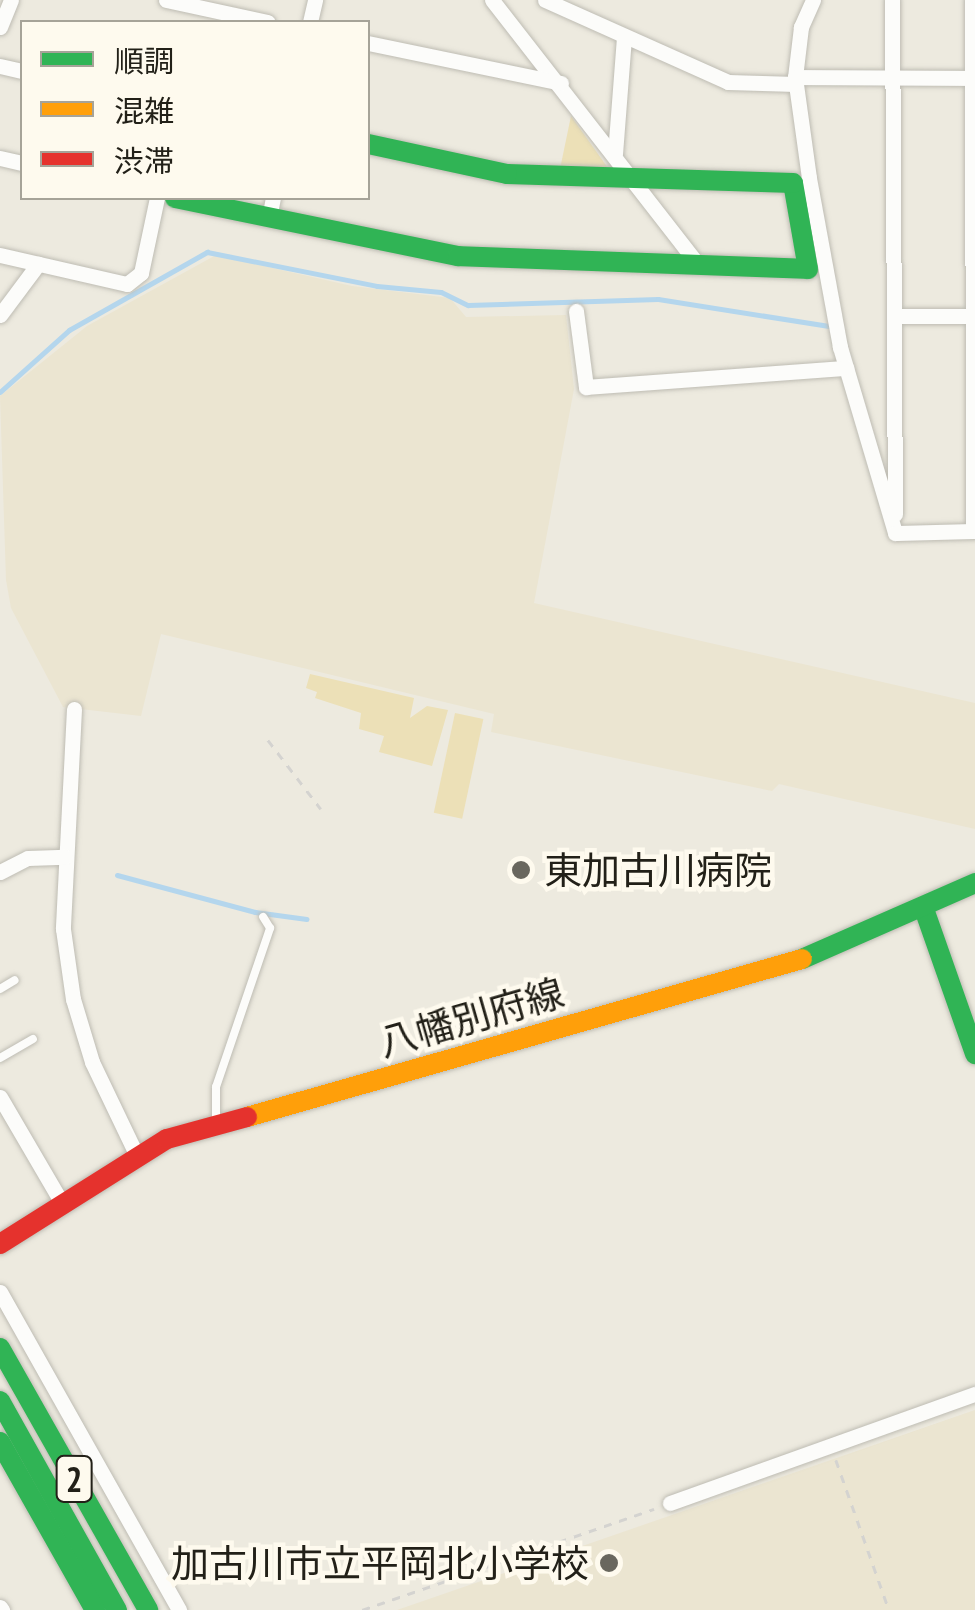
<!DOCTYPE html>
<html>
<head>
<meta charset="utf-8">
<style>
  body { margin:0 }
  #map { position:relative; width:975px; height:1610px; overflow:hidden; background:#edeadf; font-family:"PT Sans Narrow","Noto Sans JP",sans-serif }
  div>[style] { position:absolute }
  .built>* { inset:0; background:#ebe5d1 }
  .green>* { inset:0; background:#ece0b7; transform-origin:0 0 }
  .stream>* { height:5px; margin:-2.5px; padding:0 2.5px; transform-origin:2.5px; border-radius:2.5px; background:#b4d6ed }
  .path>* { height:2.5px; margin-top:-1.25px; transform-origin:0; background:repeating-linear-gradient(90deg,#d4d3d0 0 8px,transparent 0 16px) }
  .roads { filter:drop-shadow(0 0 2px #bebcb3) drop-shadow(0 0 2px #bebcb3) }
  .lane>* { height:8px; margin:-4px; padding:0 4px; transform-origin:4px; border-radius:4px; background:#fcfcfa }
  .street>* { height:15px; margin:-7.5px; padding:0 7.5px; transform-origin:7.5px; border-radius:7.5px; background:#fcfcfa }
  .fast>* { height:20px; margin:-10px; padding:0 10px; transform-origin:10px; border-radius:10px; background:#30b455 }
  .slow>* { height:20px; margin:-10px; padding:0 10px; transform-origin:10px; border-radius:10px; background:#ff9f0a }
  .jam>* { height:20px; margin:-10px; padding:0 10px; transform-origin:10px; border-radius:10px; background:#e5322d }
  .dots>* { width:28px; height:28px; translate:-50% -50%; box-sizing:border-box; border:5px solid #fefaee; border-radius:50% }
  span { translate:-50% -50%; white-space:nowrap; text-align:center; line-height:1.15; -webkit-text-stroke:9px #fefaee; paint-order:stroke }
  .shield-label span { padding:2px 8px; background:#fefaee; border:2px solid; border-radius:8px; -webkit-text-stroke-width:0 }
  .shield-label { font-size:35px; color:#222018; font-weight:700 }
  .poi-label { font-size:38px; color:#222018 }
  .left { translate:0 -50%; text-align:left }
  .right { translate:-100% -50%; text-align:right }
  .street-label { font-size:38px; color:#222018 }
  .legend { position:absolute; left:20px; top:20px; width:350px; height:180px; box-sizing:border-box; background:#fefaee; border:2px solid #a6a398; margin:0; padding:12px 18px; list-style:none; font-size:30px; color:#222018 }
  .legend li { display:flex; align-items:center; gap:20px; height:50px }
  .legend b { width:50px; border:2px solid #a6a398 }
</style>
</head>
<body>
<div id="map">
  <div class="built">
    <i style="clip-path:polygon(216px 255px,352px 286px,450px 298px,466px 317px,566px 315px,574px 389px,534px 603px,975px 703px,975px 829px,779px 784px,772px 791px,491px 732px,494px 714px,161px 634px,141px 716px,63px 707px,11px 608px,6px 580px,0 396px,87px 326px)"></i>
    <i style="clip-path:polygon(975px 1410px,975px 1610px,397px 1610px,669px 1516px)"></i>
  </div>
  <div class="green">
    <i style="clip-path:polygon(571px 116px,608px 168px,560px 169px)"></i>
    <i style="clip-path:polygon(310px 674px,414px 698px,410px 718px,427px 706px,448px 710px,432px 766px,379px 752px,384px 736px,359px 729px,361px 713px,315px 698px,317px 692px,306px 688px)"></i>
    <i style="left:455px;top:713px;width:29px;height:102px;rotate:12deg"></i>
  </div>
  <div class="stream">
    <i style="left:0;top:392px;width:93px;rotate:-41.9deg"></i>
    <i style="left:69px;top:330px;width:159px;rotate:-29.5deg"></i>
    <i style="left:207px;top:252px;width:173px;rotate:11.3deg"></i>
    <i style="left:377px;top:286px;width:64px;rotate:5.4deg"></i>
    <i style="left:441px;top:292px;width:30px;rotate:26deg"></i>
    <i style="left:468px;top:305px;width:190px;rotate:-1.8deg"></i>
    <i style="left:658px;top:299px;width:173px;rotate:9deg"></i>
    <i style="left:117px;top:875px;width:143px;rotate:15deg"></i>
    <i style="left:255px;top:912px;width:52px;rotate:7.7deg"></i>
  </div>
  <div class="path">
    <i style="left:268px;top:740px;width:87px;rotate:52.5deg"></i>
    <i style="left:836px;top:1460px;width:159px;rotate:70.5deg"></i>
    <i style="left:362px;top:1610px;width:309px;rotate:-19.1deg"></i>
  </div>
  <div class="roads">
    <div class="lane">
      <i style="left:0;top:989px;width:17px;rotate:-31deg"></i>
      <i style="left:0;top:1058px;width:38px;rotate:-30deg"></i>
      <i style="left:216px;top:1122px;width:35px;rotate:-90deg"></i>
      <i style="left:216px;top:1087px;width:168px;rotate:-71.2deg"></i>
      <i style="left:270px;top:928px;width:13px;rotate:-122deg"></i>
    </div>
    <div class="street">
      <i style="left:166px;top:0;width:104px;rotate:12.2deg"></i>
      <i style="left:492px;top:0;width:336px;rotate:52.1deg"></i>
      <i style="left:545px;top:0;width:201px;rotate:24.1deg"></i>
      <i style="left:728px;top:82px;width:68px;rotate:1.7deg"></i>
      <i style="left:813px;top:0;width:30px;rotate:114deg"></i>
      <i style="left:801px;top:27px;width:50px;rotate:96.8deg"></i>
      <i style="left:795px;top:77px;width:102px;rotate:82.1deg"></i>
      <i style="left:809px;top:178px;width:172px;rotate:79.6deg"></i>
      <i style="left:840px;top:347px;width:194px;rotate:73.5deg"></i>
      <i style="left:895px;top:533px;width:80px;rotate:-1.4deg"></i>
      <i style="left:892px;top:0;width:514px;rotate:89.67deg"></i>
      <i style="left:972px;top:0;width:531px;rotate:89.89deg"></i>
      <i style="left:310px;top:22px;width:23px;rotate:-77deg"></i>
      <i style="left:0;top:27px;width:29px;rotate:-68deg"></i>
      <i style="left:368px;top:43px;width:197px;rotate:11.7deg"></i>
      <i style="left:0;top:66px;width:23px;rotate:13deg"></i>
      <i style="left:795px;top:77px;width:180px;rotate:0.3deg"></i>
      <i style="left:615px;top:154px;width:118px;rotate:-85.6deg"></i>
      <i style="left:0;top:158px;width:23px;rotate:13deg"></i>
      <i style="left:269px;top:218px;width:20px;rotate:-79deg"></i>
      <i style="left:0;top:255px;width:130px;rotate:12.9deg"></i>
      <i style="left:127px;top:284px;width:18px;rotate:-38deg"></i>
      <i style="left:141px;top:273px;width:77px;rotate:-78deg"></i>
      <i style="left:576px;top:311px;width:77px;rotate:82.5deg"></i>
      <i style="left:586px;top:387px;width:261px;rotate:-4.2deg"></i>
      <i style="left:0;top:315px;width:64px;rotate:-53.3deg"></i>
      <i style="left:894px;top:316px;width:81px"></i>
      <i style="left:74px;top:709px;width:220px;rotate:92.9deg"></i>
      <i style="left:63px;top:929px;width:71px;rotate:81.9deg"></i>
      <i style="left:73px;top:999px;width:66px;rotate:73.2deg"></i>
      <i style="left:92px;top:1062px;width:102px;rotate:64.4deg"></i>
      <i style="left:0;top:872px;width:31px;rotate:-27deg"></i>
      <i style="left:28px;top:858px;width:37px;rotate:-2deg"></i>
      <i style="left:0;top:1097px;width:123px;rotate:59.7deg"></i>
      <i style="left:0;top:1292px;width:365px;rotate:60.6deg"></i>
      <i style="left:670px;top:1503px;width:324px;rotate:-19.7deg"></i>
      <i style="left:0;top:1607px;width:4px;rotate:56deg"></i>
    </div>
    <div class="fast">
      <i style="left:175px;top:198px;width:289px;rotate:11.6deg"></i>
      <i style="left:458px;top:256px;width:350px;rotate:2.1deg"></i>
      <i style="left:808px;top:269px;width:87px;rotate:-99.9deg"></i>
      <i style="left:793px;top:183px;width:286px;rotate:-178.2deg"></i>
      <i style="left:507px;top:174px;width:142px;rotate:-167.8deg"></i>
      <i style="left:924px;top:909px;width:154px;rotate:70.6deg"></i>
      <i style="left:802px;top:959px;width:189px;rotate:-23.7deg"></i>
      <i style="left:0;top:1348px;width:301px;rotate:60.5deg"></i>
      <i style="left:0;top:1401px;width:240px;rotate:60.8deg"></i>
      <i style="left:0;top:1442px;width:193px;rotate:60.5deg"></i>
    </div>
    <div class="slow">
      <i style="left:247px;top:1117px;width:577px;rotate:-15.89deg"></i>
    </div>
    <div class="jam">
      <i style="left:0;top:1244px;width:197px;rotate:-32.2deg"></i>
      <i style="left:167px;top:1139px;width:83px;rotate:-15.4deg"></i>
    </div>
  </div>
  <div class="dots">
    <i style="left:521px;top:870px;background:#69675e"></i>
    <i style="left:609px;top:1563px;background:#69675e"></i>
  </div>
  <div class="shield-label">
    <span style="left:74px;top:1479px">2</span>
  </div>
  <div class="poi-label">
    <span class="left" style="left:544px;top:870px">東加古川病院</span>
    <span class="right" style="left:589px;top:1563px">加古川市立平岡北小学校</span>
  </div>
  <div class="street-label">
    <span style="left:471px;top:1017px;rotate:-16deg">八幡別府線</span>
  </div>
  <ul class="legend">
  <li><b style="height:12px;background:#30b455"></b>順調</li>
  <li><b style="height:12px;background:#ff9f0a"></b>混雑</li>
  <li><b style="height:12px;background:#e5322d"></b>渋滞</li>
  </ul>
</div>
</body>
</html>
